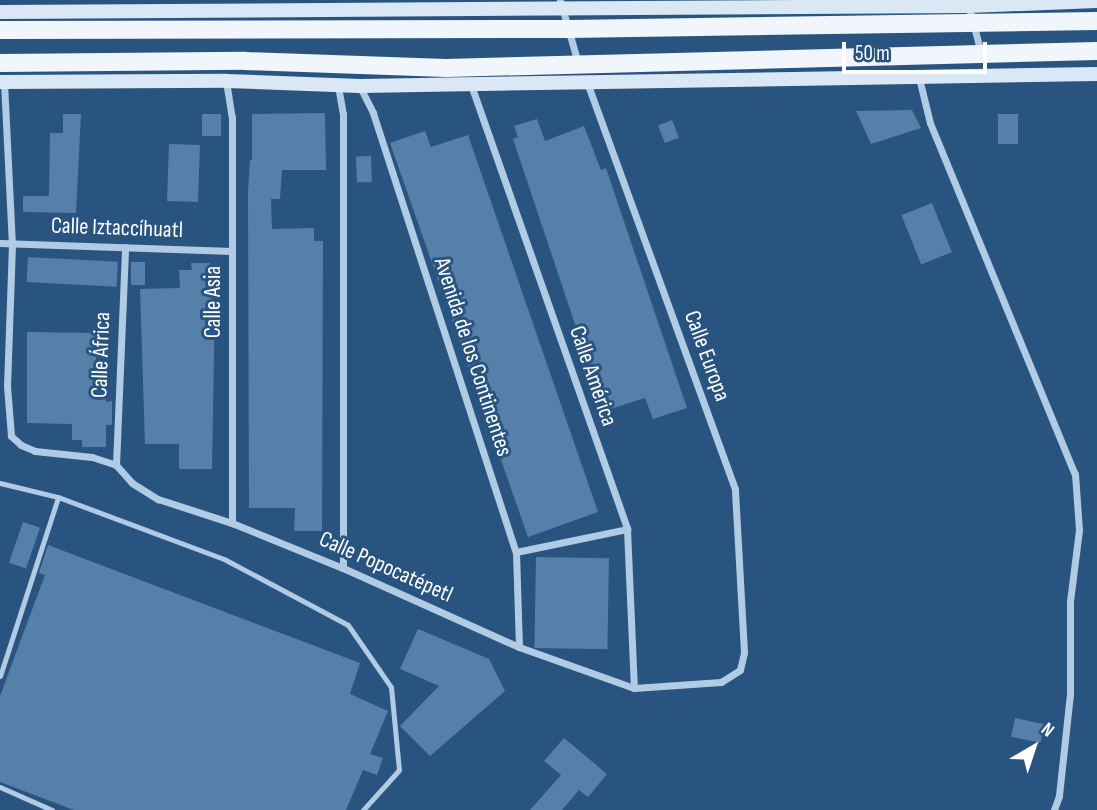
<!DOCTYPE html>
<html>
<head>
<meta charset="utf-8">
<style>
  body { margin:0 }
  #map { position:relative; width:1097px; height:810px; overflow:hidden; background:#295480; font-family:"Sofia Sans Condensed",sans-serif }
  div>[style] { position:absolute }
  .building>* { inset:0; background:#5680aa; transform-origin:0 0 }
  .lane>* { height:5px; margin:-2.5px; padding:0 2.5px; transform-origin:2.5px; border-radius:2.5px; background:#b1cbe5 }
  .street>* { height:7px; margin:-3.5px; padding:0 3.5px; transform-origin:3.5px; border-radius:3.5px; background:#b1cbe5 }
  .secondary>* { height:14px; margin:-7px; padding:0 7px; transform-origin:7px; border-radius:7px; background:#dae7f5 }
  .primary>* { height:18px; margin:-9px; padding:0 9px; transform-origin:9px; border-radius:9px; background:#f1f6fd }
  span { translate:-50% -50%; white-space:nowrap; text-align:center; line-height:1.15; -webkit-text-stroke:6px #295480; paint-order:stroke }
  .street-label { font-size:23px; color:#fff }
  .north { position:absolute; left:999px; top:712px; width:70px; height:70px; -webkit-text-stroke:5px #295480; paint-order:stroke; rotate:39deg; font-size:19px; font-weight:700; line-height:28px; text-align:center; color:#fff }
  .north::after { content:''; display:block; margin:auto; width:24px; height:32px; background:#fff; clip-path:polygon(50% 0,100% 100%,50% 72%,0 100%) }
  .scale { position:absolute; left:842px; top:42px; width:145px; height:32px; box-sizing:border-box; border:4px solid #fff; border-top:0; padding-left:9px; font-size:21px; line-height:24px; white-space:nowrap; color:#fff; -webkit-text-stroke:5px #295480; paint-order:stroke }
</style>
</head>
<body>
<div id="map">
  <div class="building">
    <i style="clip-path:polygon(912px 110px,921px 128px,871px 144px,856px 111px)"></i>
    <i style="clip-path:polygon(325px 113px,326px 170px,282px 170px,280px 199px,271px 199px,272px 229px,314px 228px,314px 241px,323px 241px,322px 531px,294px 531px,295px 508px,249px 508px,248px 192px,250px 160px,252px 160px,252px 114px)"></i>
    <i style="clip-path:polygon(63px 114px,81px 114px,76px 213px,23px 212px,23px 196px,49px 196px,50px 133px,63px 133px)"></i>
    <i style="left:202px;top:114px;width:19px;height:22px"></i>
    <i style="left:998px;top:114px;width:20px;height:30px"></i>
    <i style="clip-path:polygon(537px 119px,545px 141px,584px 126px,601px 170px,606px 168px,687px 408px,653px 419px,645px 398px,604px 411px,513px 139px,518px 137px,514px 126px)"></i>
    <i style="left:672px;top:120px;width:19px;height:15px;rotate:69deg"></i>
    <i style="clip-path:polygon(425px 131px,431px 147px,468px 135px,598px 512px,528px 537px,390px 143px)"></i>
    <i style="left:169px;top:144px;width:31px;height:57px;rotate:2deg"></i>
    <i style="left:371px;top:156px;width:26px;height:15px;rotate:88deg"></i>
    <i style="left:932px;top:203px;width:53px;height:33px;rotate:68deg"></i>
    <i style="left:28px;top:257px;width:90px;height:25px;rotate:3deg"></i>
    <i style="left:131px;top:262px;width:14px;height:23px"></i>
    <i style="clip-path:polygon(191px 263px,210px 263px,211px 298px,215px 298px,212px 469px,179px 469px,179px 444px,145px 444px,140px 289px,180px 288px,179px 270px,192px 270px)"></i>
    <i style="clip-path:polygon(27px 332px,96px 333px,96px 392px,105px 392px,106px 402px,112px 401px,112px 425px,106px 425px,106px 447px,82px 447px,82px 440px,72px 440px,72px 424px,27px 423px)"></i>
    <i style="left:23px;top:522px;width:18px;height:43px;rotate:19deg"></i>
    <i style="clip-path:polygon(48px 545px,360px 663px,350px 694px,388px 711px,370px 754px,383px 758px,377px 775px,363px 770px,346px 810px,74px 810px,0 782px,0 696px,45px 575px,39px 573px)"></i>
    <i style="left:536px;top:557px;width:73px;height:91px;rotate:1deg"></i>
    <i style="clip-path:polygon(418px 629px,489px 659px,505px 691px,430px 756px,400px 726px,439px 686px,400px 669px)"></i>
    <i style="left:1015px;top:718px;width:30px;height:19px;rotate:12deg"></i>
    <i style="clip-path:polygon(564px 738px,607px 774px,588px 797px,579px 790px,562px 810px,530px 810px,561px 775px,544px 761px)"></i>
  </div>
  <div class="lane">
    <i style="left:0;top:483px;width:60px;rotate:13.6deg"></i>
    <i style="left:58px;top:497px;width:177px;rotate:20.5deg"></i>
    <i style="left:224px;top:559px;width:140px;rotate:28deg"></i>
    <i style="left:348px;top:625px;width:75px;rotate:55.3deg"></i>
    <i style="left:391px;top:687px;width:83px;rotate:84.5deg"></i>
    <i style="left:399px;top:770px;width:54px;rotate:132deg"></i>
    <i style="left:0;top:676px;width:188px;rotate:-72deg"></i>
    <i style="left:0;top:787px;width:57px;rotate:23.9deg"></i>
  </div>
  <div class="street">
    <i style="left:560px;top:0;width:66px;rotate:74.1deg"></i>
    <i style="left:968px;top:4px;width:51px;rotate:75.1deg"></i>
    <i style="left:919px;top:78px;width:46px;rotate:76.3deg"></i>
    <i style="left:930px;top:123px;width:380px;rotate:67.6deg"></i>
    <i style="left:1075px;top:474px;width:56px;rotate:85.9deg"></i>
    <i style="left:1079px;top:530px;width:72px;rotate:97.2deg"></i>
    <i style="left:1070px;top:601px;width:93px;rotate:90deg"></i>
    <i style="left:1070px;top:694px;width:103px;rotate:96.2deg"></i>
    <i style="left:1059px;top:796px;width:15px;rotate:110deg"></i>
    <i style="left:226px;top:81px;width:36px;rotate:81deg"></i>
    <i style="left:232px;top:117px;width:406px;rotate:90deg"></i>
    <i style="left:4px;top:82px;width:162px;rotate:87.2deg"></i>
    <i style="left:12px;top:244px;width:142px;rotate:92deg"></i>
    <i style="left:7px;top:386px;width:50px;rotate:85.4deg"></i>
    <i style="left:11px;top:436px;width:13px;rotate:42deg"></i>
    <i style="left:21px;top:445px;width:15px;rotate:23deg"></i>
    <i style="left:35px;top:451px;width:57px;rotate:6deg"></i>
    <i style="left:92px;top:457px;width:25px;rotate:18deg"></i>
    <i style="left:116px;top:465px;width:24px;rotate:48deg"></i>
    <i style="left:132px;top:483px;width:31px;rotate:32deg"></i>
    <i style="left:158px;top:499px;width:78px;rotate:18deg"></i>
    <i style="left:232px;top:523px;width:120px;rotate:22.1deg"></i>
    <i style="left:343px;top:568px;width:193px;rotate:24.2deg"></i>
    <i style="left:519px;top:647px;width:122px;rotate:19.6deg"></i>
    <i style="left:634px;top:688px;width:87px;rotate:-3.9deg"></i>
    <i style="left:721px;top:682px;width:22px;rotate:-32deg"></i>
    <i style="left:740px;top:670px;width:18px;rotate:-77deg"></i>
    <i style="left:744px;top:652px;width:163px;rotate:-93.2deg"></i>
    <i style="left:735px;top:489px;width:432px;rotate:-110deg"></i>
    <i style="left:471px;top:85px;width:471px;rotate:70.6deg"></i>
    <i style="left:627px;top:529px;width:159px;rotate:87.5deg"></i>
    <i style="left:338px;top:86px;width:28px;rotate:80deg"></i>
    <i style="left:343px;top:114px;width:454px;rotate:90deg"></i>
    <i style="left:360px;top:87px;width:29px;rotate:63deg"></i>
    <i style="left:373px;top:113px;width:462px;rotate:72deg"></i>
    <i style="left:516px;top:552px;width:95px;rotate:88.2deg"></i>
    <i style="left:0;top:243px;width:232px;rotate:2deg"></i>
    <i style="left:116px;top:465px;width:218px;rotate:-87.6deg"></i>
    <i style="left:516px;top:552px;width:113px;rotate:-11.7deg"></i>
  </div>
  <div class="secondary">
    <i style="left:0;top:12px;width:968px;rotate:-0.36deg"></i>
    <i style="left:968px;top:6px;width:129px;rotate:-2.2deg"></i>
    <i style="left:0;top:82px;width:226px;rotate:-0.3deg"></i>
    <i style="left:226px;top:81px;width:134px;rotate:2.1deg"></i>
    <i style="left:360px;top:86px;width:737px;rotate:-0.93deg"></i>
  </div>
  <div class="primary">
    <i style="left:0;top:30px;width:568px;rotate:-0.1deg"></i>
    <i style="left:568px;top:29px;width:529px;rotate:-0.87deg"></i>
    <i style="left:0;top:63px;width:245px;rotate:-0.5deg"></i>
    <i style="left:245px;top:61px;width:201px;rotate:2deg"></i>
    <i style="left:446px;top:68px;width:651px;rotate:-1.5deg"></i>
  </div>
  <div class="street-label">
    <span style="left:117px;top:228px;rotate:2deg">Calle Iztaccíhuatl</span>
    <span style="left:213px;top:302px;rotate:-90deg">Calle Asia</span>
    <span style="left:101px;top:355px;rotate:-88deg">Calle África</span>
    <span style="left:707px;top:356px;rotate:70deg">Calle Europa</span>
    <span style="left:473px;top:357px;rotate:72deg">Avenida de los Continentes</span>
    <span style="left:593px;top:376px;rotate:71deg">Calle América</span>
    <span style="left:386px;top:567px;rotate:24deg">Calle Popocatépetl</span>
  </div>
  <div class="north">N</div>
  <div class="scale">50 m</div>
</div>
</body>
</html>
